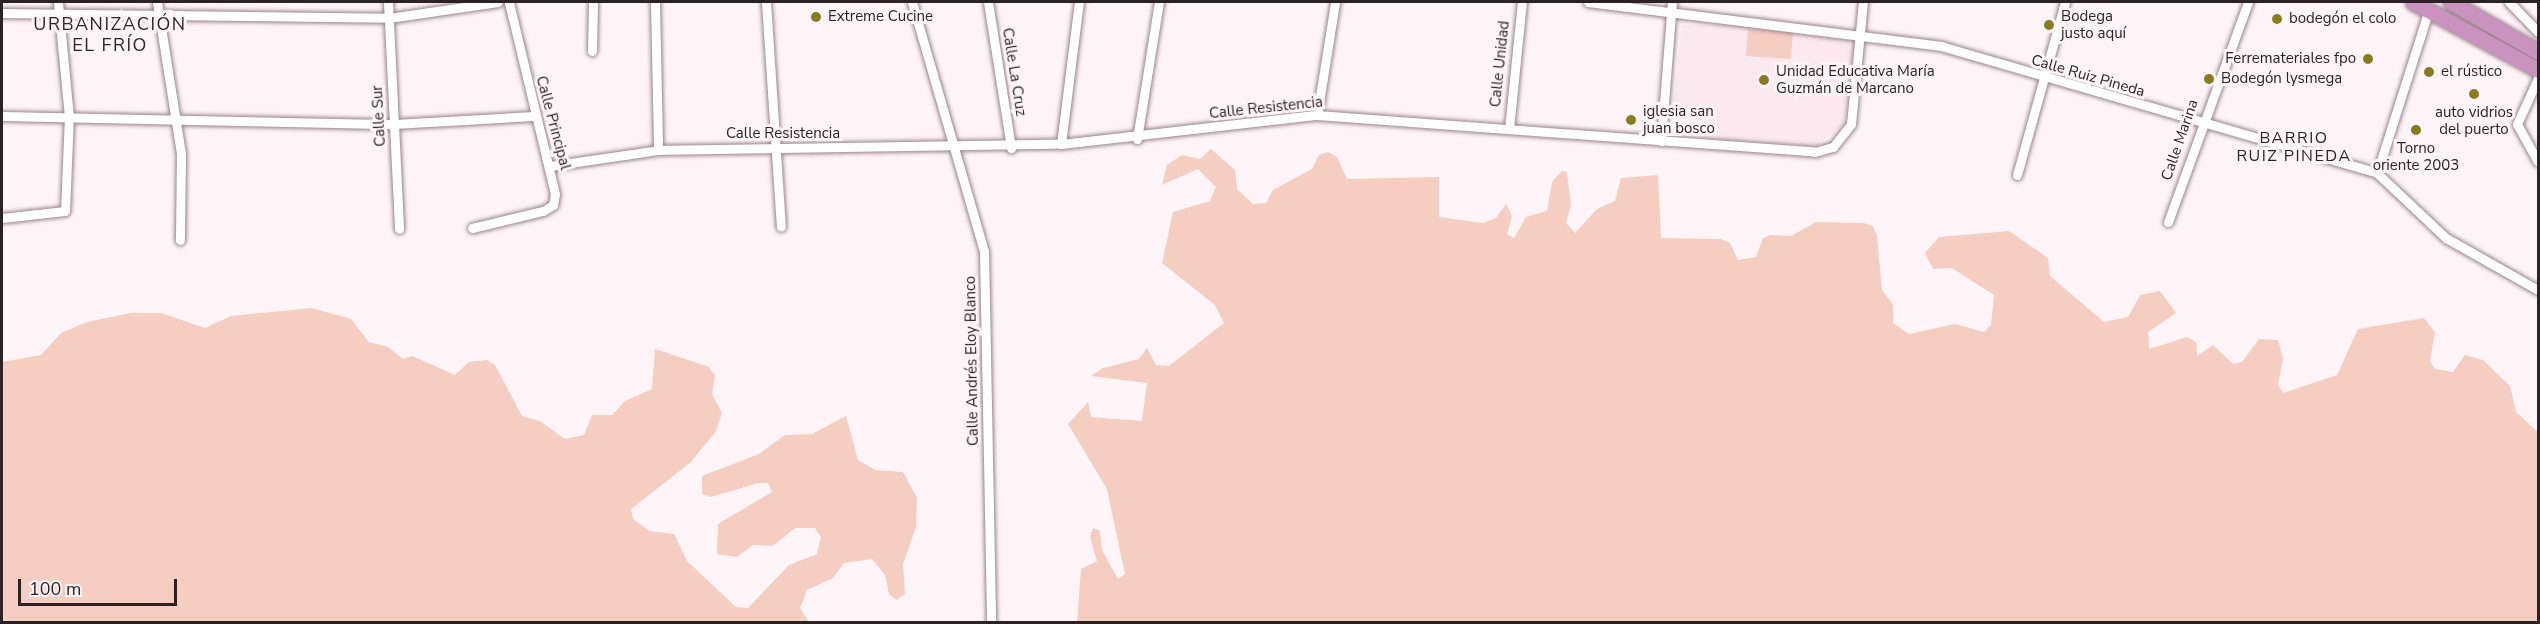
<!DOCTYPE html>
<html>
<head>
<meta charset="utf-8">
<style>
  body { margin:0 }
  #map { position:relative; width:2540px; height:624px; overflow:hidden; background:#fff5f8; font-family:"Nunito Sans",sans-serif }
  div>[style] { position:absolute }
  .built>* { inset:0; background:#fce8ef }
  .green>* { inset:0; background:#f6cdc1; transform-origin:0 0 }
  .roads { filter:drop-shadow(0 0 2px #9a848b) drop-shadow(0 0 2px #9a848b) }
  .minor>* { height:9px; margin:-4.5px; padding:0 4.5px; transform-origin:4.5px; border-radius:4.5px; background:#fff }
  .trunk>* { height:15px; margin:-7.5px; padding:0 7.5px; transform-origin:7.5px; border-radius:7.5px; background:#ca93bf }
  .dots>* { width:16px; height:16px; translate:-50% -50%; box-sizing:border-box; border:3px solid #fff5f8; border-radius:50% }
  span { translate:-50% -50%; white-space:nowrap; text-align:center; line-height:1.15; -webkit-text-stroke:6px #fff5f8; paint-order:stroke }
  .poi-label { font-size:15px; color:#2b2225 }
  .left { translate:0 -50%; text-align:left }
  .right { translate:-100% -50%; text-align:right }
  .street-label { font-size:15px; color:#2b2225 }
  .neighbourhood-label { font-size:16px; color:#2b2225; letter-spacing:1.5px }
  .quarter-label { font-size:18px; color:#2b2225; letter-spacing:1.5px }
  .frame { position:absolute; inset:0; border:3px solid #2b2225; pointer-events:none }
  .scale { position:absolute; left:18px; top:579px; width:159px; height:27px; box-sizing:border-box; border:3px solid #2b2225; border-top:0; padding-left:8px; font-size:18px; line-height:21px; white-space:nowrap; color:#2b2225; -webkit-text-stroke:4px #fff5f8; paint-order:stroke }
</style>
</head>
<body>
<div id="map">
  <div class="built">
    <i style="clip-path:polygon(1682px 25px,1768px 25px,1857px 42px,1844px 124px,1816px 146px,1702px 138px,1704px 121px,1672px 117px)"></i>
  </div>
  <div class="green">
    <i style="left:1748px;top:29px;width:45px;height:27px;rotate:4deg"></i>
    <i style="clip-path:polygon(1211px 149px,1235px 170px,1237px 189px,1253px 204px,1266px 203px,1273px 190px,1312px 169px,1319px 155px,1328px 152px,1337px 157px,1347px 179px,1439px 177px,1439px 217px,1483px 223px,1496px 218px,1506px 204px,1512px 216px,1507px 234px,1514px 238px,1526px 217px,1547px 211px,1552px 182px,1562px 171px,1567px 172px,1571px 205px,1566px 223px,1575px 233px,1597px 209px,1615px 201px,1621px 178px,1658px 175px,1661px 238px,1721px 239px,1730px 243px,1738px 260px,1756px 257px,1763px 238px,1771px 235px,1791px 236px,1816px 222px,1864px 223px,1873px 226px,1877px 236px,1882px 290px,1893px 305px,1893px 323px,1909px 334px,1955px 324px,1984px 332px,1991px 325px,1994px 295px,1952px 268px,1933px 269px,1925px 253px,1939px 237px,2009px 231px,2048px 258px,2050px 276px,2104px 322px,2128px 317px,2140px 295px,2160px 291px,2176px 313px,2148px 332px,2149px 349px,2187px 337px,2196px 342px,2197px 356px,2213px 345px,2233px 364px,2242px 362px,2259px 339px,2278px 340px,2283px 358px,2278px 385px,2283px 393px,2337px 375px,2358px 329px,2424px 318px,2435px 332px,2430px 361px,2435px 369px,2453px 372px,2465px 355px,2483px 360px,2510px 386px,2516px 412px,2538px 432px,2538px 622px,1077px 622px,1081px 569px,1097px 561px,1090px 537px,1093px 528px,1100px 531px,1102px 550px,1118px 579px,1125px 574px,1107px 489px,1068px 424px,1088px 402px,1091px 417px,1142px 421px,1147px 383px,1091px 376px,1103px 368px,1139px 359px,1147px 348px,1156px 365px,1169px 366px,1224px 323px,1215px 305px,1162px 263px,1173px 212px,1210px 201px,1216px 187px,1198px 169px,1162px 185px,1167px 165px,1182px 155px,1200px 159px)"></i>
    <i style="clip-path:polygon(312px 308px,351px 319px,369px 342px,388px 347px,403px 359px,412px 356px,455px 375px,469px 362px,487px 360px,495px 365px,522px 416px,540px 421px,565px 439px,584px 435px,592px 415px,612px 415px,625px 401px,652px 389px,655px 349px,709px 367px,715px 376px,712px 394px,722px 413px,716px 431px,691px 462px,631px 509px,633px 519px,650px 531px,674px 534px,687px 561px,736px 607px,748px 608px,789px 565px,817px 554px,821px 537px,815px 528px,795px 528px,773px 546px,753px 545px,737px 557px,717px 554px,718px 524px,772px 492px,768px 483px,758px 483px,711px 497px,702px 494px,702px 476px,759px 454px,785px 435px,812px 434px,846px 416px,858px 460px,875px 470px,903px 472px,917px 498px,916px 527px,903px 564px,905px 594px,897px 600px,889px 594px,885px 575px,872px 559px,844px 563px,833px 578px,807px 590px,800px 608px,809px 622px,2px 622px,2px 362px,41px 355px,61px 333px,87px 322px,131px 313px,161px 313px,205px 328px,231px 316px)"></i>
  </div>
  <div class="roads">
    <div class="minor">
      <i style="left:157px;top:2px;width:153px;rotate:81deg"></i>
      <i style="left:181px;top:153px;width:87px;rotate:90.7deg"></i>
      <i style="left:388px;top:2px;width:227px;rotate:87.2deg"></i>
      <i style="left:655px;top:2px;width:148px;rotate:88.8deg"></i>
      <i style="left:766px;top:2px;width:225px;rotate:86.2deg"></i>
      <i style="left:912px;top:2px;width:259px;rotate:73.9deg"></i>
      <i style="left:984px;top:251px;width:371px;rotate:88.9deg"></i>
      <i style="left:988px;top:2px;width:148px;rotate:81deg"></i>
      <i style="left:1588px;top:2px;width:356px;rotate:7.1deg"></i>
      <i style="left:1941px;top:46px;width:454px;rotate:16.2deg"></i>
      <i style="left:2377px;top:173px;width:95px;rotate:43.3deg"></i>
      <i style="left:2446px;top:238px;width:106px;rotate:29.5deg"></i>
      <i style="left:2509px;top:2px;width:42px;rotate:46deg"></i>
      <i style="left:2px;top:13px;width:387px;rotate:0.7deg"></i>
      <i style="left:389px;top:18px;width:110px;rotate:-8.4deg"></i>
      <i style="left:592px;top:51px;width:49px;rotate:-88.8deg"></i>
      <i style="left:2538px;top:78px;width:51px;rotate:114.5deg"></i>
      <i style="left:2517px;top:124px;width:43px;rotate:61.1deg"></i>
      <i style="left:1317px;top:115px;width:114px;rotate:-80.9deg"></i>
      <i style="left:2px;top:116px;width:392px;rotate:1.2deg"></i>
      <i style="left:394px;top:124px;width:140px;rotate:-3.3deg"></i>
      <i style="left:1509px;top:129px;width:128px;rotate:-84.2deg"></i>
      <i style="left:1137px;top:139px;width:139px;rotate:-80.9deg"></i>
      <i style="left:1661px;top:141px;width:139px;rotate:-85.5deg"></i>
      <i style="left:1061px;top:144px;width:143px;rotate:-82.8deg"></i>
      <i style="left:550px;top:166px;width:109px;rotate:-8.4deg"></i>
      <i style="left:658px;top:150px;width:403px;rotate:-0.9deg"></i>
      <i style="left:1061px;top:144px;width:258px;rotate:-6.5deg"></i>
      <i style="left:1317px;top:115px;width:499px;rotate:4.2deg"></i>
      <i style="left:1815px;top:152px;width:19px;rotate:-16deg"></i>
      <i style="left:1833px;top:147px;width:29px;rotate:-52deg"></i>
      <i style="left:1851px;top:124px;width:123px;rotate:-84.4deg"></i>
      <i style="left:2377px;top:173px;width:172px;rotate:-72.4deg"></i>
      <i style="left:2017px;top:175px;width:180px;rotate:-74.5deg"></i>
      <i style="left:2px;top:218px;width:63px;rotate:-6.3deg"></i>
      <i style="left:65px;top:211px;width:94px;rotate:-87.6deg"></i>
      <i style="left:69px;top:117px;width:116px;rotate:-95.5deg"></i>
      <i style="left:2168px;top:222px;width:234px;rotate:-70deg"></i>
      <i style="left:472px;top:228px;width:73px;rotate:-13.5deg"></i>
      <i style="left:543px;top:211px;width:12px;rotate:-31deg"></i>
      <i style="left:553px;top:205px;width:11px;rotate:-80deg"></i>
      <i style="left:555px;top:194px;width:197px;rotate:-103.5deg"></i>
    </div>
    <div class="trunk">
      <i style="left:2413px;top:2px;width:142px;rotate:28.5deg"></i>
      <i style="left:2451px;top:2px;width:100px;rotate:29.9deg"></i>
    </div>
  </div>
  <div class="dots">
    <i style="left:816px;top:17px;background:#8a7b20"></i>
    <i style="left:2277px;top:19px;background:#8a7b20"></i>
    <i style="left:2049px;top:25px;background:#8a7b20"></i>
    <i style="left:2368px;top:59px;background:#8a7b20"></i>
    <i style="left:2429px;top:72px;background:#8a7b20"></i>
    <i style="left:2209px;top:79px;background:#8a7b20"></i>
    <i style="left:1764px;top:80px;background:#8a7b20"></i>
    <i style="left:2474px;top:94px;background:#8a7b20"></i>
    <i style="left:1631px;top:120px;background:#8a7b20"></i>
    <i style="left:2416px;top:130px;background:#8a7b20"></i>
  </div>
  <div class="poi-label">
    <span class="left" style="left:2061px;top:25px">Bodega<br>justo aquí</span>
    <span class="left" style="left:828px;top:17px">Extreme Cucine</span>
    <span class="left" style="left:2289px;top:19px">bodegón el colo</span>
    <span class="right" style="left:2356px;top:59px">Ferremateriales fpo</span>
    <span class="left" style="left:1776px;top:80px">Unidad Educativa María<br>Guzmán de Marcano</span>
    <span class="left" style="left:2441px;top:72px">el rústico</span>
    <span class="left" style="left:2221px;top:79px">Bodegón lysmega</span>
    <span class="left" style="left:1643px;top:120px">iglesia san<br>juan bosco</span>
    <span style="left:2474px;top:121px">auto vidrios<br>del puerto</span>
    <span style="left:2416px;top:157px">Torno<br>oriente 2003</span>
  </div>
  <div class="street-label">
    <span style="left:1500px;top:64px;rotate:-84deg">Calle Unidad</span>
    <span style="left:1014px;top:72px;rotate:81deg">Calle La Cruz</span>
    <span style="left:2088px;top:76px;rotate:16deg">Calle Ruiz Pineda</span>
    <span style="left:1266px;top:108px;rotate:-6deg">Calle Resistencia</span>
    <span style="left:379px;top:116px;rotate:-93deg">Calle Sur</span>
    <span style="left:553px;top:123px;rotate:75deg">Calle Principal</span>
    <span style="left:783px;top:134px">Calle Resistencia</span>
    <span style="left:2180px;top:140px;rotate:-71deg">Calle Marina</span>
    <span style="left:972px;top:361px;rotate:-91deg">Calle Andrés Eloy Blanco</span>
  </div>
  <div class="neighbourhood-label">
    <span style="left:2294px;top:147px">BARRIO<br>RUIZ PINEDA</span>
  </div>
  <div class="quarter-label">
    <span style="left:110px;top:35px">URBANIZACIÓN<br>EL FRÍO</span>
  </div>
  <div class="frame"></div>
  <div class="scale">100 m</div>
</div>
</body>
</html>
